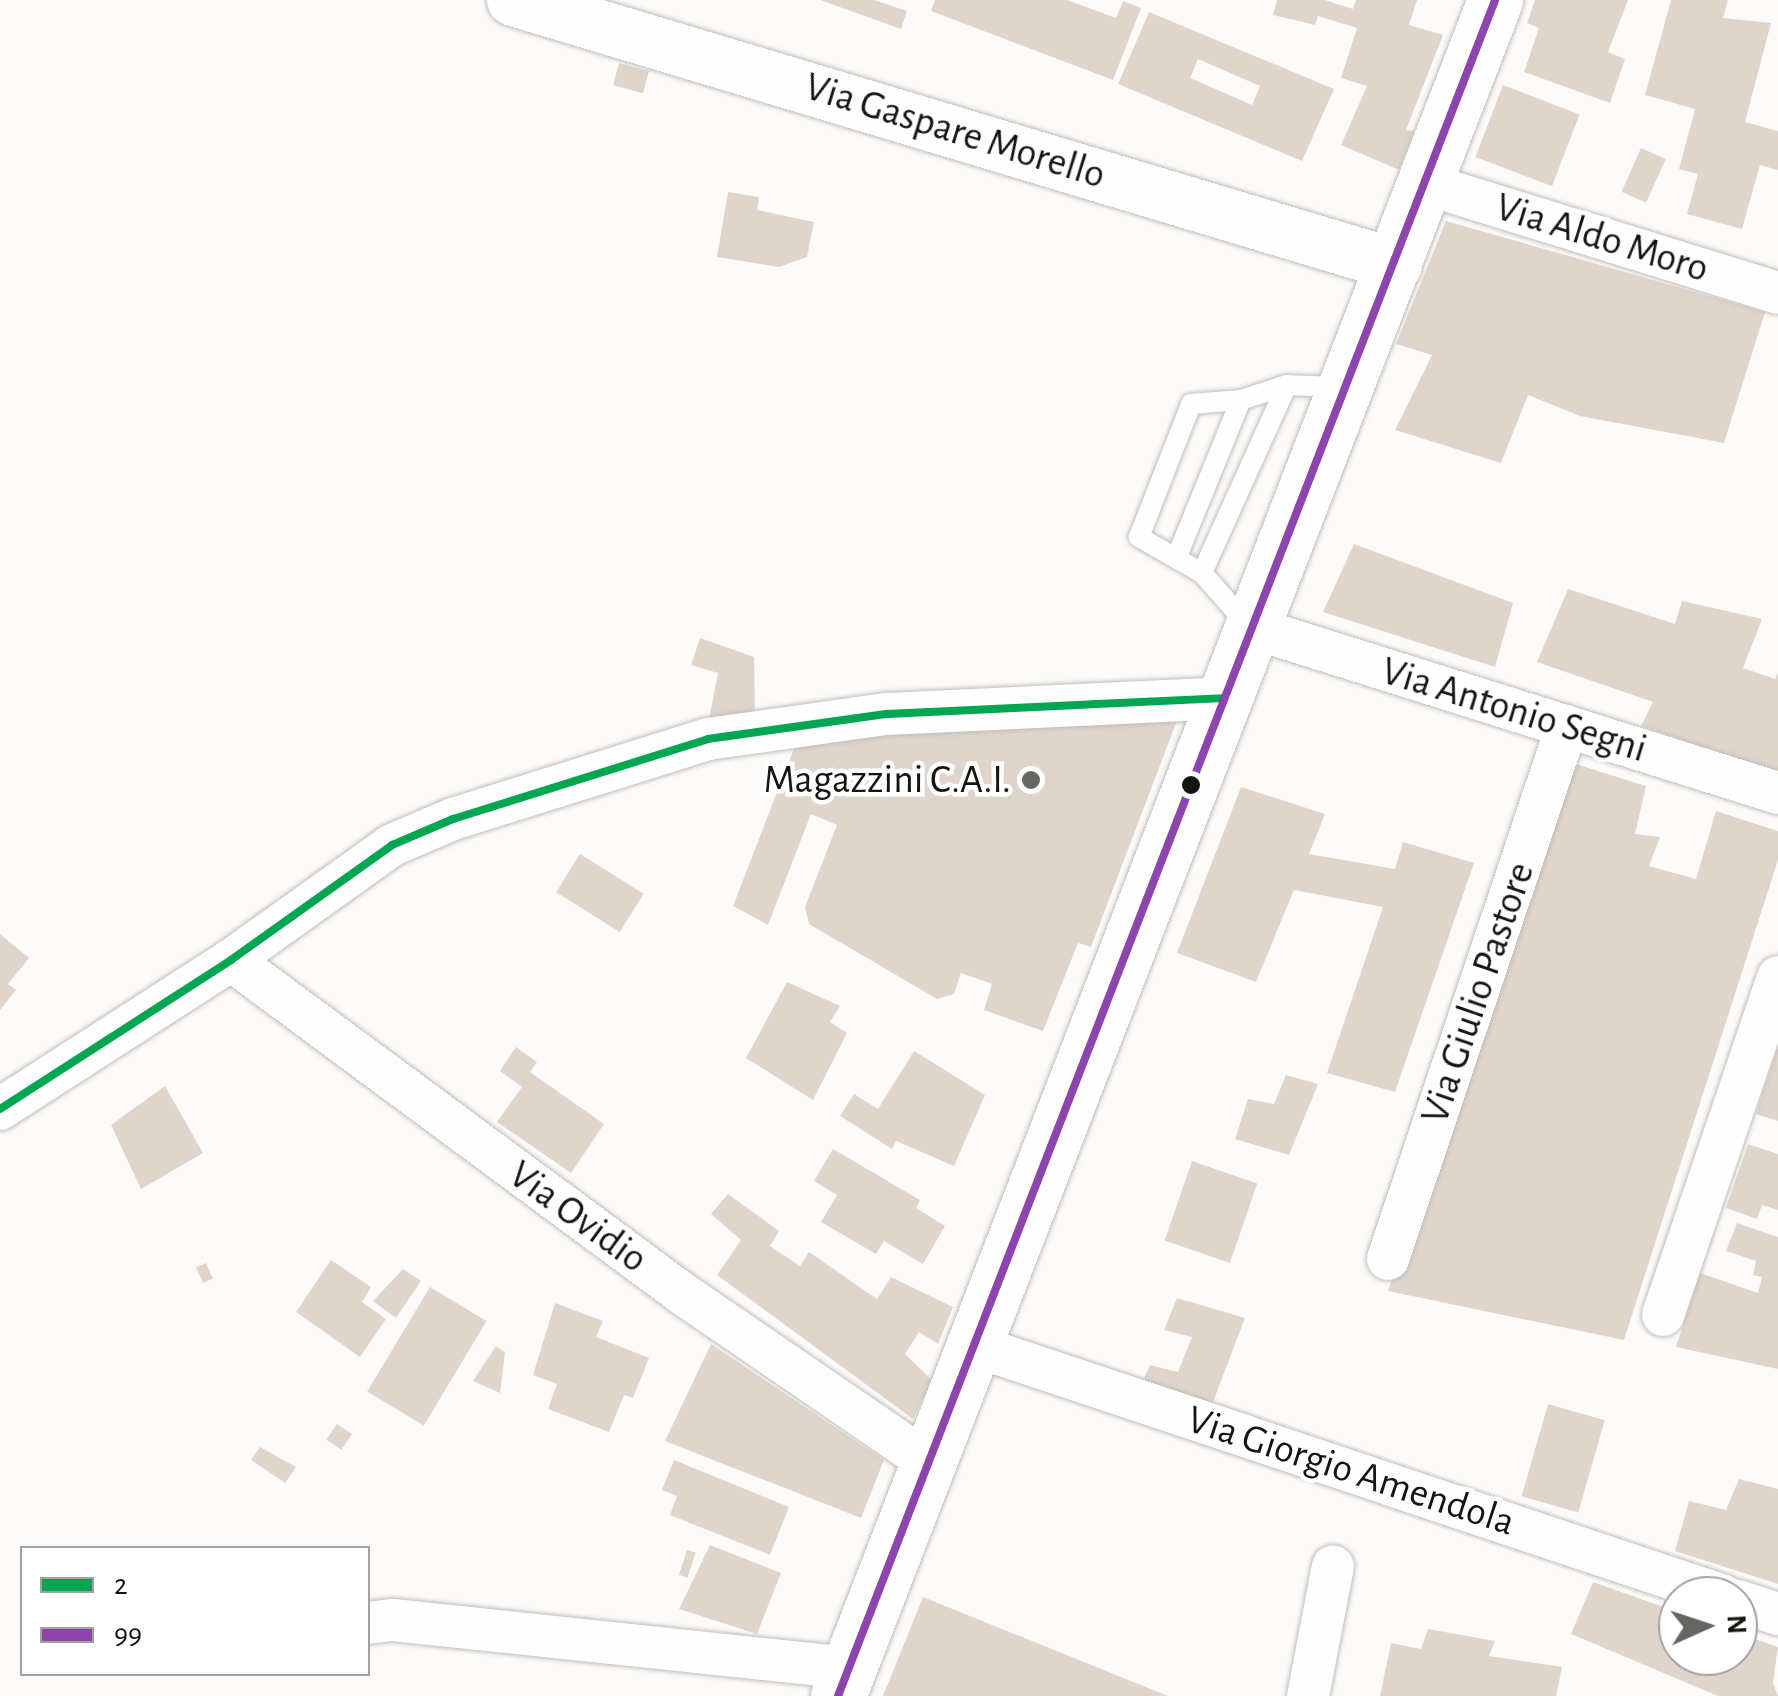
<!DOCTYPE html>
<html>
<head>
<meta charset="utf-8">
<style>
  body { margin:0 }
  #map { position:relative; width:1778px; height:1696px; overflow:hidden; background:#fdfbf9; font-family:"Alegreya Sans",sans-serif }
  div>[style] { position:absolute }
  .building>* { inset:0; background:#dfd5cb; transform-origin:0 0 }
  .roads { filter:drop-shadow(0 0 2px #bfbdba) drop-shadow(0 0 2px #bfbdba) }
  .service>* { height:20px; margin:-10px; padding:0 10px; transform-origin:10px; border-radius:10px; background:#fffefe }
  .minor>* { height:42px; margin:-21px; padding:0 21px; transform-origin:21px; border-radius:21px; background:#fffefe }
  .tertiary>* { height:52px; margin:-26px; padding:0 26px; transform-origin:26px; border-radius:26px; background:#fffefe }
  .secondary>* { height:55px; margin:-27.5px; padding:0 27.5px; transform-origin:27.5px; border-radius:27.5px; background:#fffefe }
  .bus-1>* { height:8px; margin:-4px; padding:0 4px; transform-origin:4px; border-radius:4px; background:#00a651 }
  .bus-2>* { height:8px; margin:-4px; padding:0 4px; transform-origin:4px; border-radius:4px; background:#8e44ad }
  .dots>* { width:28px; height:28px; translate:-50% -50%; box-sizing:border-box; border:5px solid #fff; border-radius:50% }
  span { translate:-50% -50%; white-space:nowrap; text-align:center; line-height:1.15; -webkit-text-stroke:9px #fff; paint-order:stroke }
  .street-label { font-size:40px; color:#161411 }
  .poi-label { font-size:40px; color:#161411 }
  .right { translate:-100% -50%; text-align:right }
  .legend { position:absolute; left:20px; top:1546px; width:350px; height:130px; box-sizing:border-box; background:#fff; border:2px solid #a2a1a0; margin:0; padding:12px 18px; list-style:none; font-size:30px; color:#161411 }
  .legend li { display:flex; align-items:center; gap:20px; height:50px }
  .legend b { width:50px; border:2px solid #a2a1a0 }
  .north { position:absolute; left:1658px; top:1576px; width:100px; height:100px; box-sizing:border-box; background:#fff; border:2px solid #a2a1a0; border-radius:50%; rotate:87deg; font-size:28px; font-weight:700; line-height:40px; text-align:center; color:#161411 }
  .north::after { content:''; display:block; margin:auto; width:35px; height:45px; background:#676562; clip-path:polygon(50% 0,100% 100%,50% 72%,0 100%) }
</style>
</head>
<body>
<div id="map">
  <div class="building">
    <i style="clip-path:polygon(820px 0,874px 0,907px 11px,901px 29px)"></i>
    <i style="clip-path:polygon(935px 0,1067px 0,1116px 18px,1123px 1px,1141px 8px,1113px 80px,931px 11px)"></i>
    <i style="clip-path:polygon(1277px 0,1325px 0,1353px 9px,1356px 0,1417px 0,1409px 25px,1443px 35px,1406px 130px,1414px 131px,1399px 170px,1341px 145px,1367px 86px,1341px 78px,1357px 28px,1318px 16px,1315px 25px,1273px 15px)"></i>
    <i style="clip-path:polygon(1535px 0,1628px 0,1608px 52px,1625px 59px,1610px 103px,1524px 72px,1539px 28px,1527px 23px)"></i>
    <i style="clip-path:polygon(1671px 0,1728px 0,1723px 18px,1771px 23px,1745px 122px,1778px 131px,1778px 170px,1760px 165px,1742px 229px,1687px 214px,1698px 174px,1679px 169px,1695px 109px,1645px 95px)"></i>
    <i style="clip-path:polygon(evenodd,1149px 12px,1334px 89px,1302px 161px,1118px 84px,1149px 12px,1198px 59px,1260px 86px,1252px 105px,1190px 78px,1198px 59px)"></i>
    <i style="left:619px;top:63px;width:31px;height:23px;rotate:15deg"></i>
    <i style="left:1503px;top:85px;width:82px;height:77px;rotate:21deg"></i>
    <i style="left:1641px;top:148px;width:27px;height:48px;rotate:24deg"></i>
    <i style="clip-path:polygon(728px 192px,759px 197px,757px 210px,814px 222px,807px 257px,779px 267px,717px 257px)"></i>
    <i style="clip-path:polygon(1446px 221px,1765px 312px,1724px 443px,1580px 416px,1528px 395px,1501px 463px,1395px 430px,1432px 355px,1396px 344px)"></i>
    <i style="clip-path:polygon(1354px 544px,1513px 603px,1495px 667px,1323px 612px)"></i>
    <i style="clip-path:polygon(1568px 589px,1675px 624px,1682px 601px,1762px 619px,1743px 668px,1775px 679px,1778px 673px,1778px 773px,1641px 726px,1653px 702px,1537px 662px)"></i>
    <i style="clip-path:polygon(700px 638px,754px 657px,755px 714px,709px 719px,718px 673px,691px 665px)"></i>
    <i style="clip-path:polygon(1178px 718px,1091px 947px,1078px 943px,1043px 1031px,984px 1010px,992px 984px,961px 973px,954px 994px,937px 999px,809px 924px,805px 907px,837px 825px,811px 814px,768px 925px,733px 906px,798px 738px)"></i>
    <i style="clip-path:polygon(1566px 761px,1646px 786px,1635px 834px,1660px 837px,1649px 866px,1696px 879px,1716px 811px,1778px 831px,1778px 860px,1624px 1340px,1388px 1291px)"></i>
    <i style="clip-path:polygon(1241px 787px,1325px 814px,1309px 854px,1395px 869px,1403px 842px,1474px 863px,1395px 1092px,1327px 1073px,1383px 907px,1294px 890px,1256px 982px,1177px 953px)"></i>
    <i style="left:580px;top:854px;width:75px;height:45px;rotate:32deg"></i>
    <i style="clip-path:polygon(0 934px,29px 958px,8px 984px,16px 990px,0 1010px)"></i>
    <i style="clip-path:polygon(787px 982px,840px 1006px,830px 1022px,847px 1033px,813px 1100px,746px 1058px)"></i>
    <i style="clip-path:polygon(516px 1047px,537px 1062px,530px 1072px,604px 1124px,571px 1173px,497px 1122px,522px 1087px,500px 1071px)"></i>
    <i style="clip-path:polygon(1777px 1049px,1778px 1049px,1778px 1121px,1756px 1114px)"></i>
    <i style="clip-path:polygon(914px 1051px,985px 1095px,954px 1166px,896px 1141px,892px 1149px,840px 1116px,854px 1094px,878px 1109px)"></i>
    <i style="clip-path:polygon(1286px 1075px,1318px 1084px,1289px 1155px,1235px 1139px,1248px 1099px,1274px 1104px)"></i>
    <i style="clip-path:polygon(165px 1086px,203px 1153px,141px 1189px,111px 1125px)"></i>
    <i style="clip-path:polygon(1748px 1144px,1778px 1154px,1778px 1210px,1762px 1205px,1757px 1219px,1726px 1208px)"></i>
    <i style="clip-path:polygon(833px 1149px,920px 1200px,916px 1208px,945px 1226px,923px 1264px,884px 1241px,876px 1254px,821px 1222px,837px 1195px,814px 1181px)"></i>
    <i style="left:1192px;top:1161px;width:69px;height:84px;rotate:19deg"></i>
    <i style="clip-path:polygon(728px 1194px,779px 1231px,770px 1246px,800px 1266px,809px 1252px,877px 1299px,891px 1277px,953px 1307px,938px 1344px,919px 1332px,905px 1354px,932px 1380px,913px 1419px,717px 1275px,741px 1240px,711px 1214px)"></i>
    <i style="clip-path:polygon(1737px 1223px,1778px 1237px,1778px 1369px,1676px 1347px,1700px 1273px,1758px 1293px,1762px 1277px,1753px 1275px,1756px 1261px,1726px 1251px)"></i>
    <i style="clip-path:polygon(331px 1260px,371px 1287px,362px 1302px,386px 1319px,360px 1357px,296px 1312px)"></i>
    <i style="left:206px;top:1263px;width:17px;height:11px;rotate:66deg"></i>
    <i style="clip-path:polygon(403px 1269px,421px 1281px,396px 1318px,373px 1301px)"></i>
    <i style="left:430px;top:1287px;width:66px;height:122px;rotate:31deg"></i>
    <i style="clip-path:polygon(1177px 1298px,1245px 1318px,1208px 1415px,1138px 1392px,1150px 1365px,1178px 1372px,1192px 1337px,1164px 1330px)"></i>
    <i style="clip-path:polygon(555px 1303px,603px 1321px,596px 1337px,649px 1358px,633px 1398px,624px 1395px,609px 1432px,548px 1409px,557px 1384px,533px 1375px)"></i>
    <i style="clip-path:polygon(711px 1344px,884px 1460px,861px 1518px,665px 1441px)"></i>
    <i style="clip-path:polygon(496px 1346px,505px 1352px,500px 1393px,473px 1381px)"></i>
    <i style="left:1548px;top:1404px;width:59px;height:96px;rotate:16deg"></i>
    <i style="left:337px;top:1424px;width:18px;height:19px;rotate:34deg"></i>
    <i style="clip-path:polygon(260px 1447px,296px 1467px,285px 1483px,251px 1460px)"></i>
    <i style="clip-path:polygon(674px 1460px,789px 1507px,770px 1555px,670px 1515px,677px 1496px,662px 1490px)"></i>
    <i style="clip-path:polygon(1739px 1479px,1778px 1489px,1778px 1584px,1675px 1551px,1689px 1501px,1726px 1510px)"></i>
    <i style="clip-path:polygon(710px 1545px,781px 1573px,757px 1634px,679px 1609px)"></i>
    <i style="left:687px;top:1550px;width:9px;height:26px;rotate:18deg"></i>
    <i style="clip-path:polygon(1593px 1582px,1678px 1612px,1678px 1656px,1738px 1656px,1738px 1633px,1778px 1647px,1773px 1683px,1778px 1696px,1718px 1696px,1571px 1634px)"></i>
    <i style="clip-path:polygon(923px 1597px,1168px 1696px,883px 1696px)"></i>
    <i style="clip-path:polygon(1428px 1629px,1495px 1641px,1489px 1656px,1562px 1667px,1556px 1696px,1380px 1696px,1391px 1643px,1421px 1649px)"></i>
  </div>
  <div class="roads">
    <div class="service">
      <i style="left:1178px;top:554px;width:166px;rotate:-67.8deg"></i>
      <i style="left:1202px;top:573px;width:206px;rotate:-65.7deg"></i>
      <i style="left:1249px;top:626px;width:71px;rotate:-131.6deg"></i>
      <i style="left:1202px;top:573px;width:73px;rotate:-150.3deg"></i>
      <i style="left:1139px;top:537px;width:143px;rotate:-68.6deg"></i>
      <i style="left:1191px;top:404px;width:50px;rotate:-4.6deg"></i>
      <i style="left:1241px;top:400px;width:48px;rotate:-18.1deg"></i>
      <i style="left:1287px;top:385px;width:55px;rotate:2.1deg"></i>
    </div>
    <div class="minor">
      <i style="left:1426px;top:184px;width:368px;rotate:17.2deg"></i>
      <i style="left:1250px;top:627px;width:553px;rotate:17.45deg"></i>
      <i style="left:231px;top:960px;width:562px;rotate:36.46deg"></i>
      <i style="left:683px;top:1294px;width:301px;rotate:34.4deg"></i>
      <i style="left:0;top:1109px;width:275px;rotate:-32.8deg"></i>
      <i style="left:231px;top:960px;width:198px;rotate:-35.5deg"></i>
      <i style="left:392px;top:845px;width:66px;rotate:-23.1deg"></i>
      <i style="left:453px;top:819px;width:267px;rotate:-17.4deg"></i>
      <i style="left:708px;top:739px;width:181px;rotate:-8deg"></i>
      <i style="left:887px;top:714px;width:337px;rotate:-2.7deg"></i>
      <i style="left:1388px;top:1259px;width:562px;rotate:-71.44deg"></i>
      <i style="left:1663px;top:1315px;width:357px;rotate:-71.2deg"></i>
      <i style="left:978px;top:1347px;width:786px;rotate:18.46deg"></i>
      <i style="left:1738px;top:1601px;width:42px;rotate:18deg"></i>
      <i style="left:368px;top:1623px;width:25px;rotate:-7deg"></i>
      <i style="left:393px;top:1620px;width:457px;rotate:6deg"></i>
      <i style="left:1308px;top:1696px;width:132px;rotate:-79.1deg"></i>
    </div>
    <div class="tertiary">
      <i style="left:513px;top:0;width:922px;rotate:16.71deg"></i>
    </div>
    <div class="secondary">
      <i style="left:838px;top:1696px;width:1819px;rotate:-68.82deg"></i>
    </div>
  </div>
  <div class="bus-1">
    <i style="left:0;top:1109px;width:275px;rotate:-32.8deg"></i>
    <i style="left:231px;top:960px;width:198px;rotate:-35.5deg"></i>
    <i style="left:392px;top:845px;width:66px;rotate:-23.1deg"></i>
    <i style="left:453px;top:819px;width:267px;rotate:-17.4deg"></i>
    <i style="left:708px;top:739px;width:181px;rotate:-8deg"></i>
    <i style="left:887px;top:714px;width:337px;rotate:-2.7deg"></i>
  </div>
  <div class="bus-2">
    <i style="left:838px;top:1696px;width:1819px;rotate:-68.82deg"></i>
  </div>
  <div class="dots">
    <i style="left:1031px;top:780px;background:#676562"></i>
    <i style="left:1191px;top:785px;background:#161411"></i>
  </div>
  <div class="street-label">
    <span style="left:955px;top:131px;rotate:17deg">Via Gaspare Morello</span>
    <span style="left:1602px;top:238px;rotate:17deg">Via Aldo Moro</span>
    <span style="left:1514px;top:710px;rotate:17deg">Via Antonio Segni</span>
    <span style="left:1478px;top:993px;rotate:-71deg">Via Giulio Pastore</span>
    <span style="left:578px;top:1217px;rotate:36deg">Via Ovidio</span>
    <span style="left:1351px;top:1471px;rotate:18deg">Via Giorgio Amendola</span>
  </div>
  <div class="poi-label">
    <span class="right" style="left:1011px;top:780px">Magazzini C.A.I.</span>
  </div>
  <ul class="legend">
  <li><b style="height:12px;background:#00a651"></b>2</li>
  <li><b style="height:12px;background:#8e44ad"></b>99</li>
  </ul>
  <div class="north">N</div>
</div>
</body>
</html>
